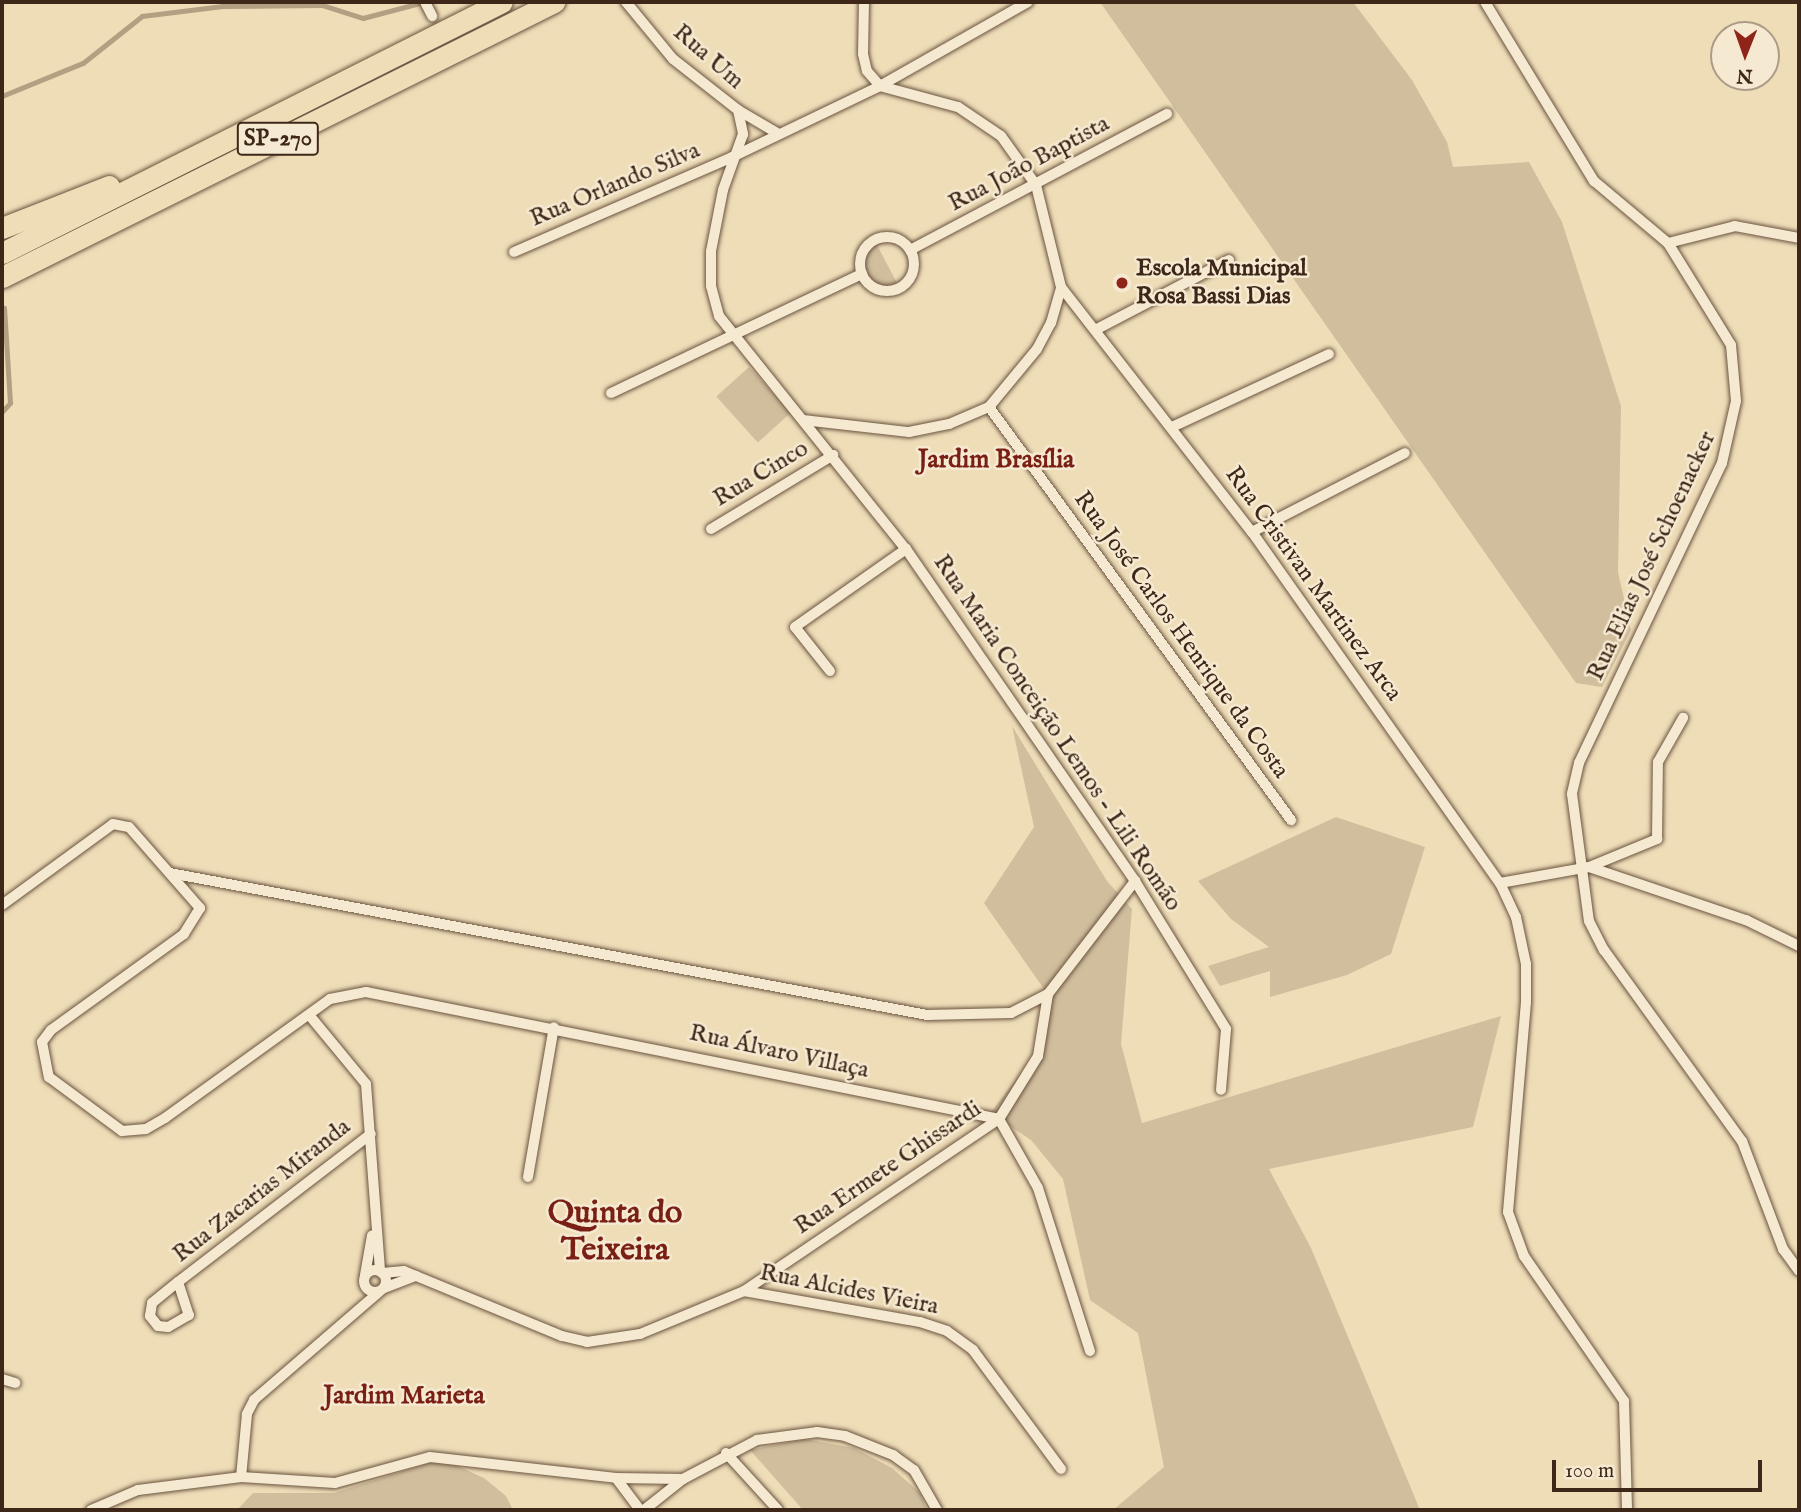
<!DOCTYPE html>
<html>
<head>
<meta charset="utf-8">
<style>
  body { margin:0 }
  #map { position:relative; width:1801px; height:1512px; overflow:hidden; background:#efddb8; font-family:"IM FELL English",serif }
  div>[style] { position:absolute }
  .green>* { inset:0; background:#d1be9d; transform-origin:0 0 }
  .stream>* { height:4.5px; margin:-2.25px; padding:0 2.25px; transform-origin:2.25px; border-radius:2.25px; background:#b39f82 }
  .roads { filter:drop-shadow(0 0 2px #6a5440) drop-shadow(0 0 2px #6a5440) }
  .street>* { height:10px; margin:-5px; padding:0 5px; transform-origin:5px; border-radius:5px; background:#f5e9d1 }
  .street>.ring { margin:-5px; padding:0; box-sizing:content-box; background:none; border:10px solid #f5e9d1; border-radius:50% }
  .highway>* { height:21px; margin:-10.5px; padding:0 10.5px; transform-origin:10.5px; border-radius:10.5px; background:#efddb8 }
  .dots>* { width:19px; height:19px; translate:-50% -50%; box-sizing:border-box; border:4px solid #f5e9d1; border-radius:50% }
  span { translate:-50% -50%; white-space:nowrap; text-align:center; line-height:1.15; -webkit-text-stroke:5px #f5e9d1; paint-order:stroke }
  .shield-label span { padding:2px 5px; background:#f5e9d1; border:2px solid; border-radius:5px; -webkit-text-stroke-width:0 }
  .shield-label { font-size:23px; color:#3e2718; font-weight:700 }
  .street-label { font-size:24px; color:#3e2718 }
  .poi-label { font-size:24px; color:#3e2718; font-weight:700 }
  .left { translate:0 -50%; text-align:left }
  .neighbourhood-label { font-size:26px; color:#7a1f14; font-weight:700 }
  .district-label { font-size:32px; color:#7a1f14; font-weight:700 }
  .frame { position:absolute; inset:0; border:4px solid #3e2718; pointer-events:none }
  .north { position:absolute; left:1710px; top:21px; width:70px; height:70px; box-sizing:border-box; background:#f5e9d1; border:2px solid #ac9b87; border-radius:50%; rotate:181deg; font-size:19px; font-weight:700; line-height:28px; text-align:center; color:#3e2718 }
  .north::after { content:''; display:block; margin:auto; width:24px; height:32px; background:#8f2418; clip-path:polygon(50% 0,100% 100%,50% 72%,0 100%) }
  .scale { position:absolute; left:1552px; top:1460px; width:210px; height:32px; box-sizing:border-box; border:4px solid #3e2718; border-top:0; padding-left:9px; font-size:21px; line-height:24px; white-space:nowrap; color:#3e2718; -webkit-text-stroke:5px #f5e9d1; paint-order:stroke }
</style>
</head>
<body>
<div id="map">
  <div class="green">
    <i style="clip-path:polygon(1100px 2px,1353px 2px,1412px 80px,1447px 142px,1453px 167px,1529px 162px,1562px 222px,1621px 406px,1618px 572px,1631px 630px,1602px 687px,1576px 683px)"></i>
    <i style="clip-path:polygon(876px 243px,898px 285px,881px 287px,865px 275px,866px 250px)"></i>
    <i style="left:749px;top:367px;width:62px;height:44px;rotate:48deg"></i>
    <i style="clip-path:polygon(1012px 726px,1107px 881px,1132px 909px,1121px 1044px,1142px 1123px,1501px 1016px,1473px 1127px,1269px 1169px,1311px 1248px,1420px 1510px,1113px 1510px,1164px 1467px,1138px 1333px,1090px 1300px,1063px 1179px,1031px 1140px,990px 1113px,1036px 1054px,1046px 992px,984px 903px,1034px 827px)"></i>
    <i style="clip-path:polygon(1336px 817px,1425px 847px,1391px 954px,1347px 975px,1270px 997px,1270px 971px,1220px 986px,1208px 966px,1269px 947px,1231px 919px,1198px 881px)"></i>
    <i style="clip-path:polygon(805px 1439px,854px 1448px,892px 1468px,920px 1493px,927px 1510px,803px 1510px,750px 1450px)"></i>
    <i style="clip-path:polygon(442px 1459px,484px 1478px,506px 1496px,513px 1510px,237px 1510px,253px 1493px,334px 1493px)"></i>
  </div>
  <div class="stream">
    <i style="left:2px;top:96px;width:87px;rotate:-22.2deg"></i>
    <i style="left:83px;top:63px;width:75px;rotate:-38.5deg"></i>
    <i style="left:142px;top:16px;width:81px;rotate:-7.1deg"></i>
    <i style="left:222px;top:6px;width:100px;rotate:-0.6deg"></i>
    <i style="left:322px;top:5px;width:43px;rotate:17.6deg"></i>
    <i style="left:363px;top:18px;width:63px;rotate:-14.7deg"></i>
    <i style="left:2px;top:412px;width:12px;rotate:-48deg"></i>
    <i style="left:10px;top:403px;width:95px;rotate:-93.6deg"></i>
  </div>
  <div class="roads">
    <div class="street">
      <i style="left:425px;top:2px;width:16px;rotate:63deg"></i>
      <i style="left:626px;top:2px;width:74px;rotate:50.5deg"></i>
      <i style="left:673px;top:59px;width:83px;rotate:38.1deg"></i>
      <i style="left:738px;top:110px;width:25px;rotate:78deg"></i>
      <i style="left:743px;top:134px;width:59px;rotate:109.7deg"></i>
      <i style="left:723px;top:190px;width:62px;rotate:101.1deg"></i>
      <i style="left:711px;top:251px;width:35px;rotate:90deg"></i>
      <i style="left:711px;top:286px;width:31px;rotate:75deg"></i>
      <i style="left:719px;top:316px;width:299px;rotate:51.3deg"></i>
      <i style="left:906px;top:549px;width:403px;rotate:55.4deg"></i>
      <i style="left:1135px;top:881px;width:174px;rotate:58.4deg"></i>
      <i style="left:1226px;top:1029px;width:61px;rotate:94.7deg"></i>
      <i style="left:864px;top:2px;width:52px;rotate:91.1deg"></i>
      <i style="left:863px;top:54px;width:17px;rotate:77deg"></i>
      <i style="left:867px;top:71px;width:20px;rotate:49deg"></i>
      <i style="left:1485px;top:2px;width:210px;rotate:58.7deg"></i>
      <i style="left:1594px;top:181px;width:97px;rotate:40deg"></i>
      <i style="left:1668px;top:243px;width:120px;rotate:58.3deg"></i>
      <i style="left:1731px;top:345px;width:56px;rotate:84.9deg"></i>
      <i style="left:1736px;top:401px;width:64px;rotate:102.7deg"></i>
      <i style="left:1722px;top:463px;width:332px;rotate:115.5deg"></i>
      <i style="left:1579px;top:763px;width:32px;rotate:103deg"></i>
      <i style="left:1572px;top:794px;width:128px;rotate:82.4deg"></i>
      <i style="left:1589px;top:921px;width:33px;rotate:63deg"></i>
      <i style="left:1604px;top:950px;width:236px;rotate:54.2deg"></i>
      <i style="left:1742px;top:1141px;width:116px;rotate:69.2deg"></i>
      <i style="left:1783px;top:1249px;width:27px;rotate:54deg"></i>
      <i style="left:738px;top:110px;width:45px;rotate:30.5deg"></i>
      <i class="ring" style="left:860px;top:237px;width:44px;height:44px"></i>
      <i style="left:1668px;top:243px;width:69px;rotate:-14.2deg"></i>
      <i style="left:1735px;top:226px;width:65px;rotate:10.6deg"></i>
      <i style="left:910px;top:250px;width:291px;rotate:-27.9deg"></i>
      <i style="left:514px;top:252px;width:238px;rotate:-23.5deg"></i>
      <i style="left:732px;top:157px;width:164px;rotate:-25.6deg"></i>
      <i style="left:880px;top:86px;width:170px;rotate:-29.6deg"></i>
      <i style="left:1061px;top:287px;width:311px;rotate:52.1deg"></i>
      <i style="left:1252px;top:532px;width:430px;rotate:54.8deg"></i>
      <i style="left:1500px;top:883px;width:38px;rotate:65deg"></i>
      <i style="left:1516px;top:917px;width:48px;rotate:78deg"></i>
      <i style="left:1526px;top:964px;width:38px;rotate:90deg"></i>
      <i style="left:1526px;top:1002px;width:211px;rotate:94.9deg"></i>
      <i style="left:1508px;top:1212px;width:47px;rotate:70deg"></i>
      <i style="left:1524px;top:1256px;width:176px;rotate:55.4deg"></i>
      <i style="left:1624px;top:1401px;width:109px;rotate:88.4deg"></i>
      <i style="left:1097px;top:329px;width:149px;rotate:-27.6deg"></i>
      <i style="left:611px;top:393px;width:278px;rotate:-25.4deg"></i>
      <i style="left:989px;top:407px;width:512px;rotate:53.82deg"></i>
      <i style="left:803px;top:420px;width:107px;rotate:6.5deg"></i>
      <i style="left:909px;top:432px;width:41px;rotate:-11.3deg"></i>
      <i style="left:949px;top:424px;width:43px;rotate:-23deg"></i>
      <i style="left:989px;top:407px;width:75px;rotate:-50.4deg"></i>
      <i style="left:1037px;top:349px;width:30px;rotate:-62deg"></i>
      <i style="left:1051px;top:323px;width:37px;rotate:-74deg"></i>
      <i style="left:1061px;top:287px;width:105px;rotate:-103.8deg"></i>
      <i style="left:1036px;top:185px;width:60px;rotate:-125.5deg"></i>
      <i style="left:1001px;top:136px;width:52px;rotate:-146deg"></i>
      <i style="left:958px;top:107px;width:81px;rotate:-164.9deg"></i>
      <i style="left:1172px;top:427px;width:173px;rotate:-24.9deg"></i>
      <i style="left:711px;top:529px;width:143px;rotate:-31.2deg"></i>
      <i style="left:1252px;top:532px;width:172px;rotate:-27.3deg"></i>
      <i style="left:830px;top:671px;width:56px;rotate:-128.5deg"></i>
      <i style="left:795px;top:627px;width:136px;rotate:-35.1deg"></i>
      <i style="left:1589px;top:867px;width:74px;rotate:-22.4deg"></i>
      <i style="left:1657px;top:839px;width:77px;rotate:-89.3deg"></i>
      <i style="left:1658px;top:762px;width:51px;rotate:-60.4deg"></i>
      <i style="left:170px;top:873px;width:770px;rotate:10.62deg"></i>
      <i style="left:927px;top:1015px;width:84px;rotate:-1.4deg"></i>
      <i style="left:1011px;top:1013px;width:42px;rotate:-27.2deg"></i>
      <i style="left:1500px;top:883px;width:90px;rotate:-10.2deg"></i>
      <i style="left:1589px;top:867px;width:166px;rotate:18.7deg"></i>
      <i style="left:1746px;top:920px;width:59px;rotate:26.1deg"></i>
      <i style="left:2px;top:905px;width:137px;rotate:-36.1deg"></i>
      <i style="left:113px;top:824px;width:16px;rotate:11deg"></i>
      <i style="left:129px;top:827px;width:108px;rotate:48.8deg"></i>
      <i style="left:200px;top:908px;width:31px;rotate:122deg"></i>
      <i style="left:184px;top:934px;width:164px;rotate:144.2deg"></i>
      <i style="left:51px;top:1030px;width:15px;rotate:127deg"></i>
      <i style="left:42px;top:1042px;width:36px;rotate:79deg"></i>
      <i style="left:49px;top:1077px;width:91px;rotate:36.5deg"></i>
      <i style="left:122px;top:1131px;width:24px;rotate:-5deg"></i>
      <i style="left:146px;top:1129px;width:22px;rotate:-30deg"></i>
      <i style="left:165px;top:1118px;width:203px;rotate:-35.8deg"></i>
      <i style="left:330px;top:999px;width:37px;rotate:-11deg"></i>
      <i style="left:366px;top:992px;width:646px;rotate:11.34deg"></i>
      <i style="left:999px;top:1119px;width:79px;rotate:60.5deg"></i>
      <i style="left:1038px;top:1188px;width:171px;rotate:72.3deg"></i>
      <i style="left:310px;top:1016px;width:88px;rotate:50.5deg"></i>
      <i style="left:366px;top:1084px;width:188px;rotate:85.7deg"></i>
      <i style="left:528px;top:1177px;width:152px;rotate:-80.2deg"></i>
      <i class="ring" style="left:364px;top:1270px;width:12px;height:12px"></i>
      <i style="left:382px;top:1273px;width:22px;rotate:-5deg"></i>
      <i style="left:404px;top:1271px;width:171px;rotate:22.4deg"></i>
      <i style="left:562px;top:1336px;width:26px;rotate:13deg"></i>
      <i style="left:587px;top:1342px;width:54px;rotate:-8.6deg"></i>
      <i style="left:640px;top:1334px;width:113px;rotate:-22.5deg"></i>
      <i style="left:744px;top:1291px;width:179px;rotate:10deg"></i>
      <i style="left:920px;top:1322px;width:28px;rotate:18deg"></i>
      <i style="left:947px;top:1331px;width:32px;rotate:36deg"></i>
      <i style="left:973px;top:1350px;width:148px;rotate:53.5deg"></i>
      <i style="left:365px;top:1275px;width:40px;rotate:-80deg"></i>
      <i style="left:178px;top:1282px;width:35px;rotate:72deg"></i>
      <i style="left:189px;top:1315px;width:24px;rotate:150deg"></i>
      <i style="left:168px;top:1327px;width:10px;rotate:-174deg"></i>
      <i style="left:158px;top:1326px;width:13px;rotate:-129deg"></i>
      <i style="left:150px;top:1316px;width:13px;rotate:-81deg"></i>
      <i style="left:152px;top:1303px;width:33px;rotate:-39deg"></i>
      <i style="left:178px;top:1282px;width:243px;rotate:-37.5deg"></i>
      <i style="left:384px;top:1288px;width:34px;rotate:-21deg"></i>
      <i style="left:744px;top:1291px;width:308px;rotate:-34deg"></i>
      <i style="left:999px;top:1119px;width:74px;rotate:-58.2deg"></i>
      <i style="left:1038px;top:1056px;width:63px;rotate:-80.8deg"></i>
      <i style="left:1048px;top:994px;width:143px;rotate:-52.4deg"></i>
      <i style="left:379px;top:1292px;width:165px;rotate:139.2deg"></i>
      <i style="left:254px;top:1400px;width:16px;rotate:117deg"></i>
      <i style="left:247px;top:1414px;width:63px;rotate:95.4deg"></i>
      <i style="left:241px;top:1477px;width:94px;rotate:3.7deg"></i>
      <i style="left:335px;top:1483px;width:98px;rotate:-15.3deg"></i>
      <i style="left:430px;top:1457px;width:187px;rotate:6.4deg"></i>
      <i style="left:616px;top:1478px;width:67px;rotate:0.9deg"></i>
      <i style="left:683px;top:1479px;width:84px;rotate:-27.8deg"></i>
      <i style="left:757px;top:1440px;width:61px;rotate:-7.6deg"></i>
      <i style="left:817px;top:1432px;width:28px;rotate:8deg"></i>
      <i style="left:845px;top:1436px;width:52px;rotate:21.6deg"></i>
      <i style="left:893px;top:1455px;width:26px;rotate:36deg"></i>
      <i style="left:914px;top:1470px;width:46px;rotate:60.1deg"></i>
      <i style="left:2px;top:1379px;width:14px;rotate:17deg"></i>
      <i style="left:726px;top:1453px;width:77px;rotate:47.6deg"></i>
      <i style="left:616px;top:1478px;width:40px;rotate:53deg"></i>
      <i style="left:91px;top:1510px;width:51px;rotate:-23.1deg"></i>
      <i style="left:138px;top:1490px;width:104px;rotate:-7.2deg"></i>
      <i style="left:644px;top:1510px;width:50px;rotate:-38.5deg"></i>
    </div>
    <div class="highway">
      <i style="left:2px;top:228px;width:115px;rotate:-21.4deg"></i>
      <i style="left:2px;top:253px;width:559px;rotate:-26.66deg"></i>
      <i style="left:2px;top:277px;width:617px;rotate:-26.48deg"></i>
    </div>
  </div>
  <div class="dots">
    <i style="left:1122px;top:283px;background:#8f2418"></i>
  </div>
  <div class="shield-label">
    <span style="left:278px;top:139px">SP-270</span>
  </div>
  <div class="street-label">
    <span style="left:708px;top:57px;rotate:41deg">Rua Um</span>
    <span style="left:1029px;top:164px;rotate:-28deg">Rua João Baptista</span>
    <span style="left:615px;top:185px;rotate:-23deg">Rua Orlando Silva</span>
    <span style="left:761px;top:474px;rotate:-31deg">Rua Cinco</span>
    <span style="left:1652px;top:556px;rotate:-65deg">Rua Elias José Schoenacker</span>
    <span style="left:1313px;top:584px;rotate:54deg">Rua Cristivan Martinez Arca</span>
    <span style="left:1181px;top:635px;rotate:54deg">Rua José Carlos Henrique da Costa</span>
    <span style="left:1057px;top:733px;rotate:56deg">Rua Maria Conceição Lemos - Lili Romão</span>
    <span style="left:779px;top:1052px;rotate:12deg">Rua Álvaro Villaça</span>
    <span style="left:888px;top:1168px;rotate:-34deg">Rua Ermete Ghissardi</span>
    <span style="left:262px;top:1191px;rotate:-38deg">Rua Zacarias Miranda</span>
    <span style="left:849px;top:1290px;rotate:11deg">Rua Alcides Vieira</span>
  </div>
  <div class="poi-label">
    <span class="left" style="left:1136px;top:283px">Escola Municipal<br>Rosa Bassi Dias</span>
  </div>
  <div class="neighbourhood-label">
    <span style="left:996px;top:460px">Jardim Brasília</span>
    <span style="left:404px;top:1396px">Jardim Marieta</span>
  </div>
  <div class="district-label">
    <span style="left:615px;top:1233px">Quinta do<br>Teixeira</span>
  </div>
  <div class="frame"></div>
  <div class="north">N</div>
  <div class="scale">100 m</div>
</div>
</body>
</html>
